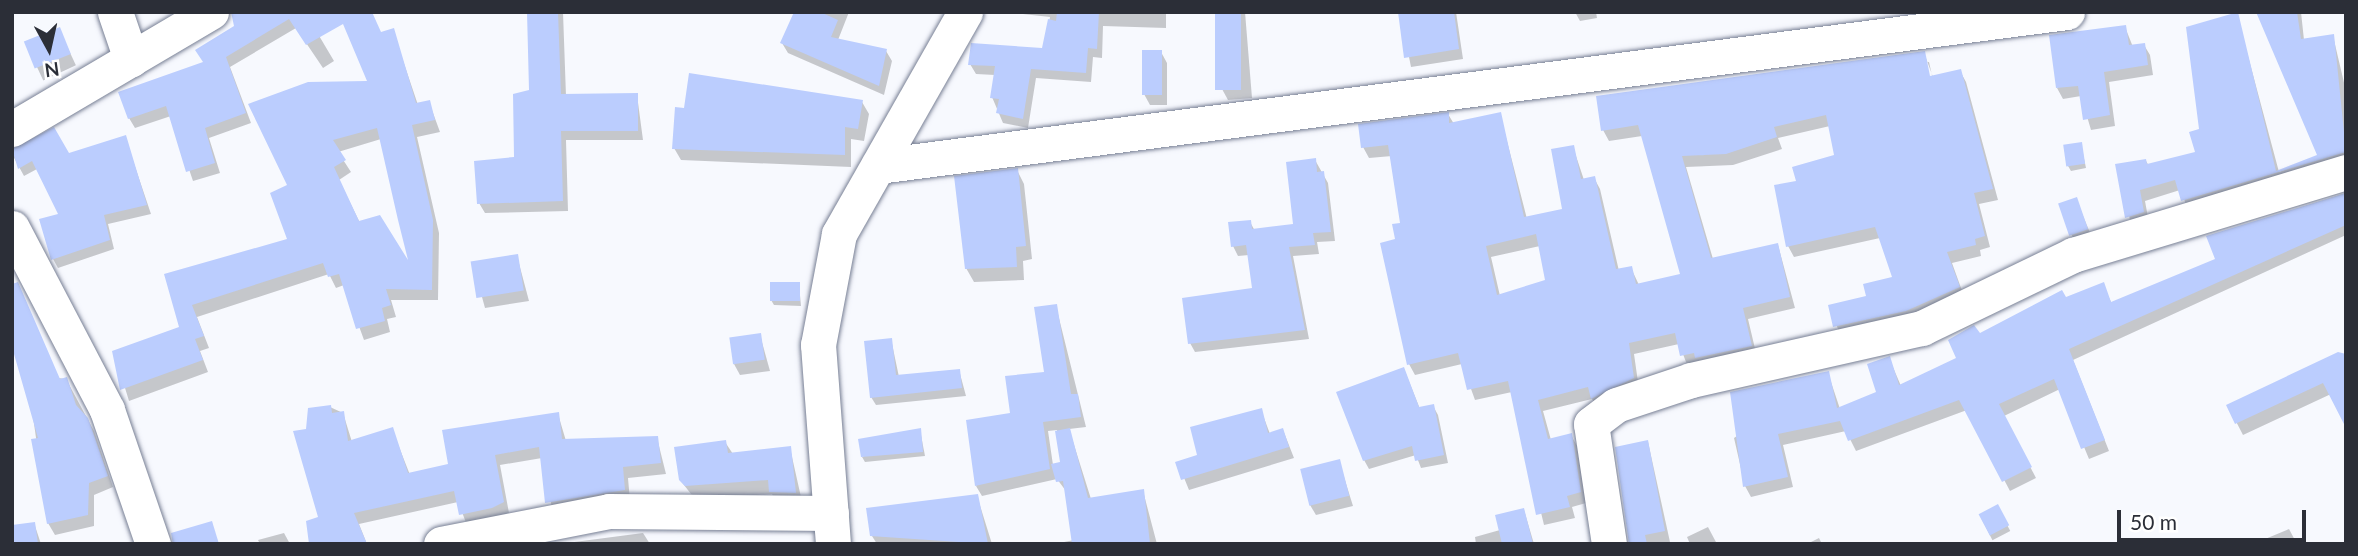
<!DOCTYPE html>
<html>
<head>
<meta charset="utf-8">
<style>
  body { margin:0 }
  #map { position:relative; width:2358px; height:556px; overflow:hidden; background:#f7f9fe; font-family:Lato,sans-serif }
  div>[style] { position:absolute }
  .shadow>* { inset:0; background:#0003; transform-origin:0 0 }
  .building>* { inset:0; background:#bbcdfe; transform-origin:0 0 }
  .roads { filter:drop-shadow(0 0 2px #777f94) drop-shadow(0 0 2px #777f94) }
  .minor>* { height:35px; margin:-17.5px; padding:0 17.5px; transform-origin:17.5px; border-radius:17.5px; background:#fff }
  span { translate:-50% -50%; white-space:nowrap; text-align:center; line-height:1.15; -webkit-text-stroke:7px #fff; paint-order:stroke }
  .frame { position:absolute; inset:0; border:14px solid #2b2e37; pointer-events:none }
  .north { position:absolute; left:14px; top:14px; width:70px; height:70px; -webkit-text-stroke:5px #fff; paint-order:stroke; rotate:172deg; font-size:19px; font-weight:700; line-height:28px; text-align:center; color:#2b2e37 }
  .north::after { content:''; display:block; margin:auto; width:24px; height:32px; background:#2b2e37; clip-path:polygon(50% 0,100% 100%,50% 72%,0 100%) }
  .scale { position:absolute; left:2117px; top:510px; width:189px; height:32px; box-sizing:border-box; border:4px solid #2b2e37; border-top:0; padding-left:9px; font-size:21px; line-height:24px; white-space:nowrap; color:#2b2e37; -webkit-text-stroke:5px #fff; paint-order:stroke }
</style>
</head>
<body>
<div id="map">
  <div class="shadow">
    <i style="clip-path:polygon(305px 12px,334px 61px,323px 68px,296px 28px,230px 67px,251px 123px,209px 138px,220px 173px,193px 181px,171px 116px,135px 128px,129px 118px,205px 63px,198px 51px)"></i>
    <i style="clip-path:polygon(528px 12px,563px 12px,566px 96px,637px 95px,643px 140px,566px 140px,568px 211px,485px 213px,479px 203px,515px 159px,531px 91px)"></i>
    <i style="clip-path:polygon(796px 12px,849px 12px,838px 40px,886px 51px,892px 61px,884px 95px,788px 53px,782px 43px)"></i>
    <i style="clip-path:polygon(1006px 12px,1166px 12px,1166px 28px,1103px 26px,1102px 58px,1093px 57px,1091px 82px,1036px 78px,1028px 128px,1003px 123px,992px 97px,995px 75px,976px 74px,970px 64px,1044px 50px,1050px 17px)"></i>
    <i style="clip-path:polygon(1216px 12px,1245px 12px,1252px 98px,1228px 100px,1222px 89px)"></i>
    <i style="clip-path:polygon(1400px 12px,1456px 12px,1463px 59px,1411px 67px)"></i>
    <i style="clip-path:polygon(1575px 12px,1596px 12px,1597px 18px,1580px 21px)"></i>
    <i style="clip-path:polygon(2258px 12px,2301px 12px,2304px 40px,2333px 36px,2346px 91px,2346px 163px,2189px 211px,2180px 190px,2145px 201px,2149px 223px,2132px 228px,2117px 166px,2146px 161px,2149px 166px,2198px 153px,2237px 15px,2279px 172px,2319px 156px)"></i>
    <i style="clip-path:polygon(2125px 27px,2133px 47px,2144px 45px,2150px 55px,2153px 75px,2109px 82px,2115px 126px,2091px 130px,2081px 96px,2063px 99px,2057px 88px)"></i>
    <i style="left:59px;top:29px;width:40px;height:36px;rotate:65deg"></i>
    <i style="clip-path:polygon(evenodd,393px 31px,418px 105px,429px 102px,440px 132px,417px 137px,439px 233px,438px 300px,391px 300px,396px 317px,387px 319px,390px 332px,364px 340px,344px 285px,336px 288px,329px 274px,197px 317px,209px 348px,200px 351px,208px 372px,129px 401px,114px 352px,182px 328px,166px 275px,289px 241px,289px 186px,369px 83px,382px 34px,393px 31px,381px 139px,411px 269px,360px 223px,339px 180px,351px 172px,338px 152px,381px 139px)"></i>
    <i style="clip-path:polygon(1161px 52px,1167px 63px,1167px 105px,1150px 105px,1144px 94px)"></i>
    <i style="clip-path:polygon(evenodd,1924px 53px,1933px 77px,1960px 71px,1966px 82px,1998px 200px,1979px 204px,1990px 247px,1980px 250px,1981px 256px,1952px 263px,1965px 299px,1841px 338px,1830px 306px,1868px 297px,1894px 279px,1880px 238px,1794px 257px,1788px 246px,1799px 182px,1836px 156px,1830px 126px,1778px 138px,1782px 149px,1733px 165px,1686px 167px,1713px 259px,1778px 245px,1795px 308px,1748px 319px,1757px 357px,1688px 367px,1679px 344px,1634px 354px,1639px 389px,1598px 409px,1592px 399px,1543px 411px,1551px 440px,1571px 435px,1577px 446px,1586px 503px,1572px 507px,1575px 518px,1544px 525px,1512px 392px,1475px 400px,1462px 364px,1415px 375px,1409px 364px,1396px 241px,1402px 225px,1392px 156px,1369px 158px,1363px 147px,1448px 114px,1454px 124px,1500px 114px,1527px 219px,1564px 210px,1573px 147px,1584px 180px,1594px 178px,1600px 189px,1619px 271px,1631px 268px,1639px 285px,1682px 276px,1642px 136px,1609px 141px,1603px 130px,1924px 53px,1925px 62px,1929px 62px,1934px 84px,1930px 85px,1925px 62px,1924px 53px,1540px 246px,1547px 281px,1500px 296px,1491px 257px,1540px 246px)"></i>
    <i style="clip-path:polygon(862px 102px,869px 114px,864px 141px,851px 139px,851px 167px,681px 160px,674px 148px)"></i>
    <i style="clip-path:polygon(54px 130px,68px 155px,125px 137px,151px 214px,108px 224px,114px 249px,58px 268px,53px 259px,61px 215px,37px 169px,24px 176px,12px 154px)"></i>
    <i style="clip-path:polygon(2081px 144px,2086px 168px,2071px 171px,2068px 166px)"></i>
    <i style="clip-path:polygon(1315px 160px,1328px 183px,1335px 241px,1317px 242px,1319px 254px,1293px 256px,1309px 339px,1195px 352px,1190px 343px,1254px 290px,1249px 255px,1238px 256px,1233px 246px,1250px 222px,1255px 231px,1295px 226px)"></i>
    <i style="clip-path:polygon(1017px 170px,1024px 184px,1032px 259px,1023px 261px,1024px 280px,974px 282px,966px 268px)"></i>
    <i style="clip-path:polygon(2346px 193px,2346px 235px,2073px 360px,2109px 451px,2089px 459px,2060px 389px,2004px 416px,2036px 478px,2010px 491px,1967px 410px,1856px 451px,1846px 431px,1783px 445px,1793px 487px,1751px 497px,1745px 486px,1734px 438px,1828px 373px,1840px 409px,1878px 393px,1889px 358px,1901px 386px,1959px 359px,1979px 335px,2103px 285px,2112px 304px,2217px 259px,2208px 237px)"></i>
    <i style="clip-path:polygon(2076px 199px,2093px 240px,2077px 245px,2071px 234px)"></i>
    <i style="clip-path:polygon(517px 256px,529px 301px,485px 308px,473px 264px)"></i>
    <i style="clip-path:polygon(799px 284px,801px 306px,774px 305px,771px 300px)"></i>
    <i style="clip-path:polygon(evenodd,1056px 306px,1086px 427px,1069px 429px,1091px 499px,1143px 491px,1157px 544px,1054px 544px,1074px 540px,1066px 491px,1057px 479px,982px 496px,976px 486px,1012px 414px,1046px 374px,1056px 306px,1057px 430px,1062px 463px,1053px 465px,1048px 431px,1057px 430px)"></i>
    <i style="clip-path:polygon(760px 335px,770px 371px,740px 375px,734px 364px)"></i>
    <i style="clip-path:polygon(891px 339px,899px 377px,959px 370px,966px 396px,876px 405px,871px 397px)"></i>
    <i style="clip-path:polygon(2346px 353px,2346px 424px,2331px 394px,2243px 435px,2228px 406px)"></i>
    <i style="clip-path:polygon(1404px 369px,1420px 409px,1433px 406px,1438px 415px,1448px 463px,1421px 468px,1416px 455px,1369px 469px,1364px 460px)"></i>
    <i style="clip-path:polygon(27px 374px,66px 379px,94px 431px,113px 487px,94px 495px,94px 526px,55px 535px,48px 523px)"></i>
    <i style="clip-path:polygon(330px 407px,343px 413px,352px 442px,392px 429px,410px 475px,450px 466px,444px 431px,558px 414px,566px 441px,657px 438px,666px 474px,628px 478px,630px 501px,553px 513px,542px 458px,500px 465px,509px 513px,467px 525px,458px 502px,359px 524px,367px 544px,320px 518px,308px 431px)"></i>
    <i style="clip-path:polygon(1261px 410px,1270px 434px,1283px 430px,1294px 458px,1189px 490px,1178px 463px,1199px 456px)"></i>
    <i style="clip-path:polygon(920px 430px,925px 456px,865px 462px,862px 457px)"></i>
    <i style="clip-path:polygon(725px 442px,733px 454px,790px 448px,803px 506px,779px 506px,772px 494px,695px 499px,680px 480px)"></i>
    <i style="clip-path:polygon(1648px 442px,1670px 542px,1630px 544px)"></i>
    <i style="clip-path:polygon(1339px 461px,1353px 506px,1316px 515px,1310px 505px)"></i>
    <i style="clip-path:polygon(977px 496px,992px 544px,877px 544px,872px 536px)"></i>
    <i style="left:1998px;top:507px;width:27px;height:20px;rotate:63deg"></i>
    <i style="clip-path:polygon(1524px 510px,1534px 544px,1476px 544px,1475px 537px,1500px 530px)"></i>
    <i style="clip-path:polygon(34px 523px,41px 544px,12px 544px)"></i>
    <i style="clip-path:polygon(1708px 527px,1717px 544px,1690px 544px,1687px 537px)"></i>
    <i style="clip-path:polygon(2289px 529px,2297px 544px,2253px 544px)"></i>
    <i style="clip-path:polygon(284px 533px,290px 544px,260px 544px,258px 540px)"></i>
    <i style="clip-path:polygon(643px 533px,650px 544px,559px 544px)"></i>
    <i style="clip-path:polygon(1819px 538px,1822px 544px,1807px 544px)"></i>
  </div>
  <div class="building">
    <i style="clip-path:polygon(evenodd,231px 12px,372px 12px,381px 32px,394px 28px,416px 103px,430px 100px,435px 120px,412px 125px,433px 220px,432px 290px,386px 289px,391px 305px,382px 308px,385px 321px,356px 329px,339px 274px,328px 277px,323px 263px,192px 305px,204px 336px,195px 339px,203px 360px,120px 390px,112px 351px,179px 327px,164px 274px,287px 239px,270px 193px,287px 185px,248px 104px,308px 82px,367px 81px,343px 24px,306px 45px,289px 19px,226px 57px,246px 113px,205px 128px,215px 163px,186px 172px,166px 106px,128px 119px,118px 92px,203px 62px,195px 50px,234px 26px,231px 12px,377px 128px,398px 220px,408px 260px,380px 215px,359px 221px,334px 167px,346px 160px,333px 140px,377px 128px)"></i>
    <i style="clip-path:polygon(527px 12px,558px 12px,561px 94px,638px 93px,638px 131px,561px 131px,563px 201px,477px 204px,474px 161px,514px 157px,513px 94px,529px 90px)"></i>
    <i style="clip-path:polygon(794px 12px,820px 12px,838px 20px,831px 37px,887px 49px,879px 86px,780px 43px)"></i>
    <i style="clip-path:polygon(1057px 12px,1099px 12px,1097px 49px,1088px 48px,1086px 73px,1031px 69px,1023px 119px,996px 113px,999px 99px,990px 98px,995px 66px,968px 65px,971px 43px,1042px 48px,1048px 19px,1056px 21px)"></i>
    <i style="left:1215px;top:12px;width:26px;height:78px"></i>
    <i style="clip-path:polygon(1398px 12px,1454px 12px,1459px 49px,1404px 58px)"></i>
    <i style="clip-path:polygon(2238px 12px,2276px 171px,2317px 155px,2256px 12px,2297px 12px,2301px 39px,2334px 34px,2346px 152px,2181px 201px,2175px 180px,2140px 190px,2144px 212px,2125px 218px,2115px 164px,2146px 159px,2147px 164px,2195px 152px,2189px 132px,2199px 129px,2186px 27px)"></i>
    <i style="clip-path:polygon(2126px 25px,2129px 45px,2145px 43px,2148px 65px,2104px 72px,2110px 115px,2083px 120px,2078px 86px,2056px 88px,2049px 35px)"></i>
    <i style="left:60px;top:27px;width:29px;height:39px;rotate:68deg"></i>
    <i style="left:1142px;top:50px;width:20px;height:45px"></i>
    <i style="clip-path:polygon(evenodd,1925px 51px,1930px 76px,1961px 69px,1993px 189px,1974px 193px,1985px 236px,1975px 239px,1976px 245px,1947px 252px,1960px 287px,1906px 311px,1833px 327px,1828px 305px,1866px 296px,1863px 284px,1892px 277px,1875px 227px,1786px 247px,1774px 185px,1796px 181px,1792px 167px,1834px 155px,1826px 115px,1774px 127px,1777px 137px,1726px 154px,1682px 156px,1711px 258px,1778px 243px,1790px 297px,1743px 308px,1752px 346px,1695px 358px,1694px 353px,1680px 356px,1675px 333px,1629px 343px,1634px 378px,1591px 399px,1588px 387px,1538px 400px,1548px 439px,1572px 433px,1581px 492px,1567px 496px,1570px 507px,1536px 515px,1508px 381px,1467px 390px,1458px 353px,1407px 365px,1380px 243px,1395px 239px,1392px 224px,1400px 223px,1388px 145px,1361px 148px,1358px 124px,1449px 112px,1449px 123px,1501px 112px,1524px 217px,1562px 209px,1551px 149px,1574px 145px,1581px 179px,1595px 176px,1616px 269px,1632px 266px,1636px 284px,1680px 274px,1638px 125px,1601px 131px,1596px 96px,1925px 51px,1536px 234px,1545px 280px,1497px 295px,1486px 246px,1536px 234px)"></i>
    <i style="clip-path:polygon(689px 73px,863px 100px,858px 129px,845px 127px,845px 155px,672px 149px,675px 107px,684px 108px)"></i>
    <i style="clip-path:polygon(54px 127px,69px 153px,126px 135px,147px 205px,104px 215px,110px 240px,51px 260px,39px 219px,58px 214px,32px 161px,18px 169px,12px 149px)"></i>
    <i style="left:2082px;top:142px;width:22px;height:19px;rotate:82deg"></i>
    <i style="clip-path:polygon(1316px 158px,1317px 172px,1324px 171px,1331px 232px,1313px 233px,1315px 245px,1289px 247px,1305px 330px,1188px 344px,1182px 298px,1252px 288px,1246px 245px,1231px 247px,1228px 222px,1251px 220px,1252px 229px,1293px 224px,1286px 162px)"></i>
    <i style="clip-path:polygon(1018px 168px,1026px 246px,1016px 247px,1017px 267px,965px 269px,954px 176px)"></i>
    <i style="clip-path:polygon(2346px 193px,2346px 225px,2069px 349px,2105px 440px,2081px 449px,2054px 379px,1999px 404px,2032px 467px,2002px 482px,1959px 400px,1848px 441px,1840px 421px,1778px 434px,1788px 477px,1743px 487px,1730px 392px,1829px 371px,1837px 408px,1876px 392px,1867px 364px,1890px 356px,1899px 385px,1956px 358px,1948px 340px,1974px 325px,1980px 333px,2062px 290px,2066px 297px,2104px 282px,2111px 302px,2215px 259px,2206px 236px)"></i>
    <i style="left:2077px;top:197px;width:34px;height:20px;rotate:71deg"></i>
    <i style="left:518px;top:254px;width:37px;height:48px;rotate:81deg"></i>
    <i style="clip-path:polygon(18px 282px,60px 379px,67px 377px,76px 405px,88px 418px,108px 476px,89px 483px,88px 515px,47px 524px,31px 439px,38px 438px,12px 347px,12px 284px)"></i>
    <i style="left:770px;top:282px;width:30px;height:19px"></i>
    <i style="clip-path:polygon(1057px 304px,1071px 394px,1078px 394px,1081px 417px,1043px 422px,1050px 469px,975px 486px,966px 420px,1010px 413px,1005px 376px,1044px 372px,1034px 307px)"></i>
    <i style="left:761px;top:333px;width:27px;height:32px;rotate:82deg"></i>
    <i style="clip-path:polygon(892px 338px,896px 375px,960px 369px,962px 388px,870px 398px,864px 341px)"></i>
    <i style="clip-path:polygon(2338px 352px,2346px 354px,2346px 428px,2323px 383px,2235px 424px,2226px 405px)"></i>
    <i style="clip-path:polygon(1404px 367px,1419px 407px,1434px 404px,1444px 455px,1415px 461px,1412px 446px,1363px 461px,1336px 392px)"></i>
    <i style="clip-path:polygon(331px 405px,332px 413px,344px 411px,348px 441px,393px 427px,408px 473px,448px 464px,442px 430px,559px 412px,562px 439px,658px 436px,661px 463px,623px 467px,625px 490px,545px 503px,539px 447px,495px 455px,504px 502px,492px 508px,459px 515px,454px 491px,354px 513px,367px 544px,309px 544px,306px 521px,318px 517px,293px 431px,306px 429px,308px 408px)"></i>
    <i style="clip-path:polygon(1262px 408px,1268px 433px,1283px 428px,1289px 447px,1181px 480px,1175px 462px,1197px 455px,1190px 427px)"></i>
    <i style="clip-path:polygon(921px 428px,923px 452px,861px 457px,858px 439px)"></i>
    <i style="clip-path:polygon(1070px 428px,1088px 498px,1144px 489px,1150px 544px,1072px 544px,1063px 481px,1056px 482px,1051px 464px,1060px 462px,1055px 431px)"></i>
    <i style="clip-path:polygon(726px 440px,728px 453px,791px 446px,796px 493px,769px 492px,768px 480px,685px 486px,679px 480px,674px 447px)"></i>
    <i style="clip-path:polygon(1648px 440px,1665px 531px,1645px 535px,1647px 544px,1629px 544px,1615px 447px)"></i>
    <i style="left:1340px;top:459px;width:38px;height:41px;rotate:76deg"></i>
    <i style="clip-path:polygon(978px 494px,988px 544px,870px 536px,866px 508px)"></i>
    <i style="left:1998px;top:504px;width:24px;height:22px;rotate:62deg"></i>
    <i style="clip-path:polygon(1524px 508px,1533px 544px,1502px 544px,1495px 515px)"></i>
    <i style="clip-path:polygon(212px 521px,219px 544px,173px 544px,171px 533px)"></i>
    <i style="clip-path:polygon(35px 522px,38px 544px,12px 544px,12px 525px)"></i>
  </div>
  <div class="roads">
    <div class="minor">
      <i style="left:115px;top:12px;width:50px;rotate:71.2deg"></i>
      <i style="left:12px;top:129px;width:231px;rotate:-30.5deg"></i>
      <i style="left:878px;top:166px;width:1199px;rotate:-7.38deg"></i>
      <i style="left:12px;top:228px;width:205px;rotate:62.4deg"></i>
      <i style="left:107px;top:410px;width:142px;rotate:71.1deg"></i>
      <i style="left:441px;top:544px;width:171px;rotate:-11.1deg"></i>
      <i style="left:609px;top:511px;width:222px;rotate:0.5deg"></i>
      <i style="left:833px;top:544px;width:200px;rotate:-94.3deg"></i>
      <i style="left:818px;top:345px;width:113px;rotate:-79.3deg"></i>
      <i style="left:839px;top:234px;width:255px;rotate:-60.4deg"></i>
      <i style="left:1609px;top:544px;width:121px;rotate:-98.5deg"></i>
      <i style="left:1591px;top:424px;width:31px;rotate:-37deg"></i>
      <i style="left:1616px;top:405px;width:79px;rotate:-18.4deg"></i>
      <i style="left:1691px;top:380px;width:237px;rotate:-12.7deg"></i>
      <i style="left:1922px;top:328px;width:168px;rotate:-25.8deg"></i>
      <i style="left:2073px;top:255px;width:285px;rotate:-16.9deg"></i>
    </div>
  </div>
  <div class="frame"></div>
  <div class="north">N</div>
  <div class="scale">50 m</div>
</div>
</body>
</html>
